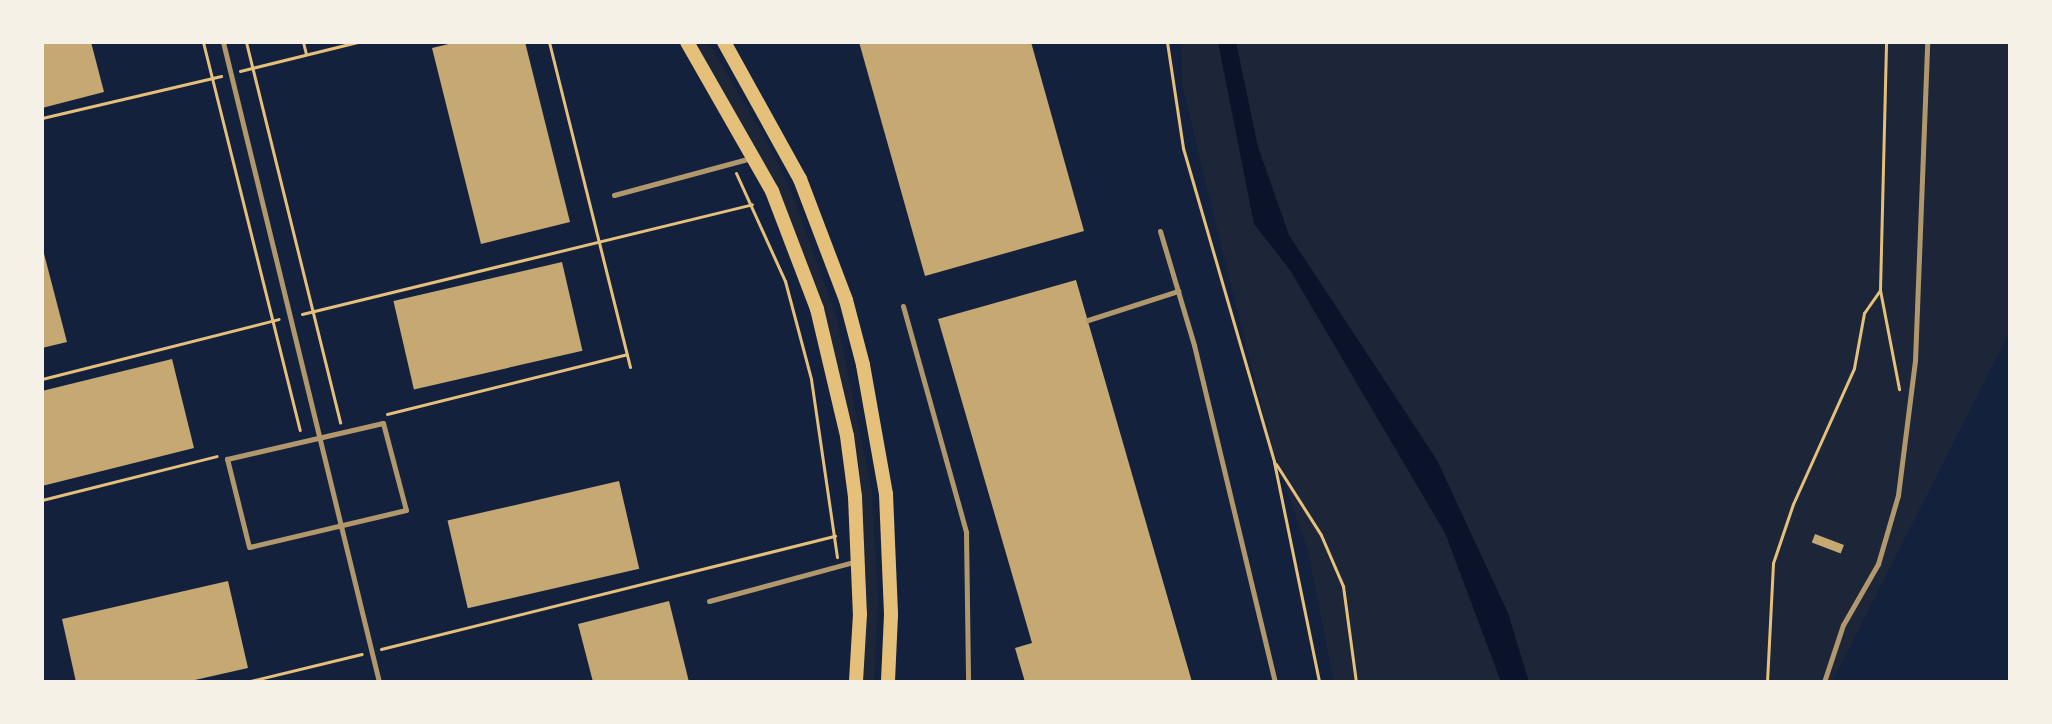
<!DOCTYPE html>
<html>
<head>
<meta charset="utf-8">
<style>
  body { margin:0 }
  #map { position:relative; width:2052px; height:724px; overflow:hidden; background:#14213d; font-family:Merriweather,serif }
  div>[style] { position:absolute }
  .green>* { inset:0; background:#1d2539 }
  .water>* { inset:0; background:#0b132b }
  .building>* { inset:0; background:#c6a872; transform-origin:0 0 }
  .path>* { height:3px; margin:-1.5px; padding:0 1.5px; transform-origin:1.5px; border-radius:1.5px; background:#e5c07b }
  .service>* { height:5px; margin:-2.5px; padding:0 2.5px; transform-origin:2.5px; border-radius:2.5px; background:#b1986c }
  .secondary>* { height:14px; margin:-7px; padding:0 7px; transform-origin:7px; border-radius:7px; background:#e5c07b }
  span { translate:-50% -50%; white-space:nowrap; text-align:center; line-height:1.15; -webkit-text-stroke:7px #f6f1e7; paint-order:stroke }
  .frame { position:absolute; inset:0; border:44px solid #f6f1e7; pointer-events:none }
</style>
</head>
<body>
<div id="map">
  <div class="green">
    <i style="clip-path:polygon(693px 42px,710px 45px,767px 142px,793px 196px,837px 319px,872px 492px,878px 599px,874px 682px,862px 682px,866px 576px,848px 413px,769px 173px)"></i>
    <i style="clip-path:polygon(1181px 42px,2010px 42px,2010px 331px,1832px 682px,1334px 682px,1308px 551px,1272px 447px,1213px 214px,1182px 83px)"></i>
  </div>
  <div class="water">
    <i style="clip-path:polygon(1218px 42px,1236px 42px,1258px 147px,1289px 235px,1437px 460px,1508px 613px,1529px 682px,1501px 682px,1445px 533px,1290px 270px,1254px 224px)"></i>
  </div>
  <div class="building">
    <i style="clip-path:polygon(42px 42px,91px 42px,104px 92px,42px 108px)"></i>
    <i style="clip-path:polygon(457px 42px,525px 42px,570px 222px,481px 244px,432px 48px)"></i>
    <i style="clip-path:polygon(859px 42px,1031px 42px,1084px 231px,925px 276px)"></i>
    <i style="clip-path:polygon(42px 246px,67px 342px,42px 348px)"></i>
    <i style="left:562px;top:262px;width:91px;height:173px;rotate:77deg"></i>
    <i style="clip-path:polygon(1076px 280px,1192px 682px,1025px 682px,1015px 648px,1032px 643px,938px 319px)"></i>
    <i style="clip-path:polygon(172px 359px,194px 448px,42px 486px,42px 391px)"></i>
    <i style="left:619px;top:481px;width:90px;height:176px;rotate:77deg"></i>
    <i style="left:1815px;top:534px;width:31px;height:9px;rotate:21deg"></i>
    <i style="clip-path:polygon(228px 581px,248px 668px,186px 682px,76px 682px,62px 619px)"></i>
    <i style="clip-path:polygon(669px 601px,689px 682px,593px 682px,578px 624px)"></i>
  </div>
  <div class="path">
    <i style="left:203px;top:42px;width:400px;rotate:76deg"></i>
    <i style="left:246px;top:42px;width:392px;rotate:76.1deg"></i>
    <i style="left:303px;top:42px;width:12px;rotate:76deg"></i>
    <i style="left:549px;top:42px;width:335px;rotate:76deg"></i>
    <i style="left:1167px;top:42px;width:107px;rotate:81.4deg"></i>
    <i style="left:1183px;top:148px;width:327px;rotate:73.8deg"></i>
    <i style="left:1274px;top:462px;width:225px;rotate:78.4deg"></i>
    <i style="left:240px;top:71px;width:121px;rotate:-13.9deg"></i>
    <i style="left:42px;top:118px;width:184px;rotate:-13.2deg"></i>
    <i style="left:736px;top:173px;width:119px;rotate:65.6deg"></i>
    <i style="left:785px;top:281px;width:101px;rotate:75.1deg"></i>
    <i style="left:811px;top:379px;width:180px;rotate:81.7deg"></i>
    <i style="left:1880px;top:290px;width:101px;rotate:79.1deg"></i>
    <i style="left:302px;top:314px;width:463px;rotate:-13.7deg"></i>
    <i style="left:42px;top:379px;width:244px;rotate:-14.2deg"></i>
    <i style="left:387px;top:414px;width:247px;rotate:-14deg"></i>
    <i style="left:1276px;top:464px;width:84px;rotate:57.6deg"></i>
    <i style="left:1321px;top:535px;width:56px;rotate:66.7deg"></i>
    <i style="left:1343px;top:586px;width:97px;rotate:82.3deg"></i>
    <i style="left:42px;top:500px;width:180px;rotate:-14.1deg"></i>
    <i style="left:381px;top:649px;width:468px;rotate:-14deg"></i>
    <i style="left:246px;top:682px;width:119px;rotate:-13.6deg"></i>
    <i style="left:1767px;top:682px;width:119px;rotate:-87.1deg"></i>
    <i style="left:1773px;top:563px;width:62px;rotate:-71.3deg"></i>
    <i style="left:1793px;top:504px;width:149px;rotate:-65.8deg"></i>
    <i style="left:1854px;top:368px;width:56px;rotate:-79.7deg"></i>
    <i style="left:1864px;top:313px;width:28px;rotate:-55deg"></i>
    <i style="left:1880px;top:290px;width:248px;rotate:-88.6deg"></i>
  </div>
  <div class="service">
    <i style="left:223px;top:42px;width:659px;rotate:76.3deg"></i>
    <i style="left:614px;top:195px;width:142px;rotate:-15.1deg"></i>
    <i style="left:1160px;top:231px;width:119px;rotate:73.4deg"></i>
    <i style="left:1194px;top:345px;width:347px;rotate:76.5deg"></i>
    <i style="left:903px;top:306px;width:235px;rotate:74.4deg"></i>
    <i style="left:966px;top:532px;width:150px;rotate:89.2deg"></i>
    <i style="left:1088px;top:320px;width:95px;rotate:-17.9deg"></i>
    <i style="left:383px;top:423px;width:90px;rotate:75.2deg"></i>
    <i style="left:406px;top:510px;width:161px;rotate:166.7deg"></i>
    <i style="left:249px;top:547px;width:91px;rotate:-104deg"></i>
    <i style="left:227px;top:459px;width:160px;rotate:-13deg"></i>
    <i style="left:709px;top:601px;width:150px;rotate:-15.1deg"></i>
    <i style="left:1824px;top:682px;width:60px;rotate:-71.6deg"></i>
    <i style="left:1843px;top:625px;width:70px;rotate:-60.2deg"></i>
    <i style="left:1878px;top:564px;width:72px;rotate:-73.8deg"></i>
    <i style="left:1898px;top:495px;width:135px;rotate:-82.8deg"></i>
    <i style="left:1915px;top:361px;width:319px;rotate:-87.8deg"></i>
  </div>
  <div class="secondary">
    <i style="left:687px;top:42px;width:172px;rotate:60.3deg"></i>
    <i style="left:772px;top:191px;width:126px;rotate:69.1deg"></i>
    <i style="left:817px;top:309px;width:130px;rotate:76.7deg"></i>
    <i style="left:847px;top:436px;width:62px;rotate:82.5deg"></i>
    <i style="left:855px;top:497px;width:117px;rotate:87.6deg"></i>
    <i style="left:860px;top:614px;width:68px;rotate:93.4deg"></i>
    <i style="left:724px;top:42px;width:157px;rotate:61deg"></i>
    <i style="left:800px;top:179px;width:129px;rotate:69.2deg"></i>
    <i style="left:846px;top:300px;width:67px;rotate:75.3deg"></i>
    <i style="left:863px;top:365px;width:131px;rotate:79.9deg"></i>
    <i style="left:886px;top:494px;width:121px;rotate:87.6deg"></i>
    <i style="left:891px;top:615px;width:67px;rotate:92.6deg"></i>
  </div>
  <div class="frame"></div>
</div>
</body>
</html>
